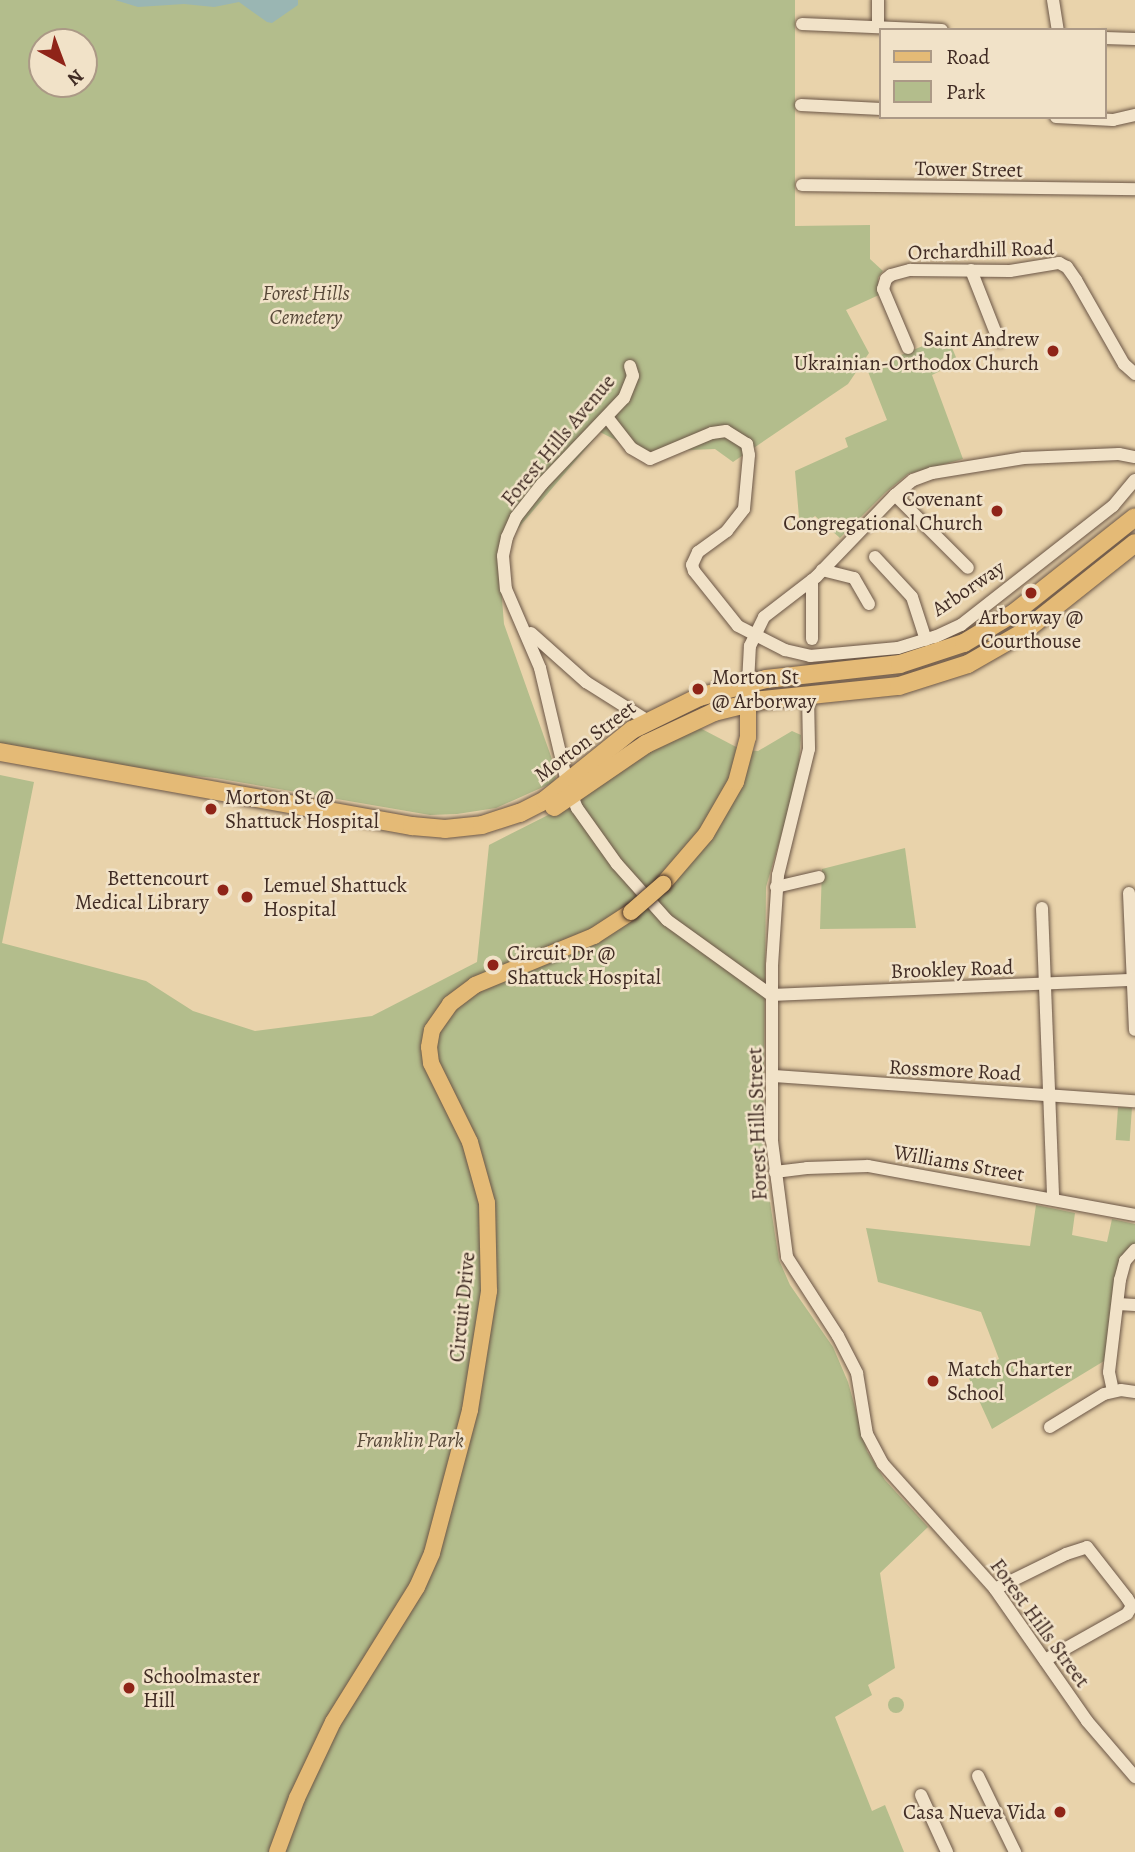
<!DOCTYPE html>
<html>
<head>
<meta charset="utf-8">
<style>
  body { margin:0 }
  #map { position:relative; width:1135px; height:1852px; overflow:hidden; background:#e9d3ab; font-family:Alegreya,serif }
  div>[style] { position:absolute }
  .green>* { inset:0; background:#b3bd8c; transform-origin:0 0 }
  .round { border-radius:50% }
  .water>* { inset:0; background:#9ab6b3 }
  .roads { filter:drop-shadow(0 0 2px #6b5646) drop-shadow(0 0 2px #6b5646) }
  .minor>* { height:12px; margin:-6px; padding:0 6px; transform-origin:6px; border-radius:6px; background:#f1e2c8 }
  .major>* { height:16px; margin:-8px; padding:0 8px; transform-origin:8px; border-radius:8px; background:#e4ba76 }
  .highway>* { height:18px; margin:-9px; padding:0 9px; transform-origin:9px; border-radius:9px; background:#e4ba76 }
  .bridges { filter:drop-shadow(0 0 2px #412c24) drop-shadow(0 0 2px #412c24) }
  .major-bridge>* { height:16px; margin:-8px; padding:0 8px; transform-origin:8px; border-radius:8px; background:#e4ba76 }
  .dots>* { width:19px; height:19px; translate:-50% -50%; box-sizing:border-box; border:4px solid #f1e2c8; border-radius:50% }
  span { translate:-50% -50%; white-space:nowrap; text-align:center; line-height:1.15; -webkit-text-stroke:5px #f1e2c8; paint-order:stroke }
  .street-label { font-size:21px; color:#412c24 }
  .park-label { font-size:21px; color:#584939; font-style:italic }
  .poi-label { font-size:21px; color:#412c24 }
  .right { translate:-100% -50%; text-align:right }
  .left { translate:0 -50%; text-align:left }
  .legend { position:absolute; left:879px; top:28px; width:228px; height:91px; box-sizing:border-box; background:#f1e2c8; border:2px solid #ab9986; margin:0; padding:9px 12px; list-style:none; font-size:21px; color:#412c24 }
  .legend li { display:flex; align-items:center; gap:14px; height:35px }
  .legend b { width:35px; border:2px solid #ab9986 }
  .north { position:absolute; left:28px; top:28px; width:70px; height:70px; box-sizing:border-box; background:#f1e2c8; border:2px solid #ab9986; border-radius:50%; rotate:139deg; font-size:19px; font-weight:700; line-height:28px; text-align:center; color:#412c24 }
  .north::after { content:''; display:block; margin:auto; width:24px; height:32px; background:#8f2418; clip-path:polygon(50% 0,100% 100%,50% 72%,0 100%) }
</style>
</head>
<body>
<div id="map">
  <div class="green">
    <i style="clip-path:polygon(evenodd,0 0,795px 0,795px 226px,870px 225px,870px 259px,883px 271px,878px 278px,879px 295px,846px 310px,869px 353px,848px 384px,733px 462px,715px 449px,639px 452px,600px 432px,515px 532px,499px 561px,504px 624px,553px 762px,556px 778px,552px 783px,496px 808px,457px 814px,430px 815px,215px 778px,165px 773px,0 743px,0 0,42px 42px,84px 42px,84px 84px,42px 84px,42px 42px)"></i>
    <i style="clip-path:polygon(947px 336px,958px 362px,932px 375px,963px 459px,908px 474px,886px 492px,840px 538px,815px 516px,800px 529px,795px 471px,848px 447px,845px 438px,887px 420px,867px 369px)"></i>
    <i style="clip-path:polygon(698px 727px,742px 750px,758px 751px,792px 731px,801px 735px,798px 778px,766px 887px,763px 1157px,779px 1260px,790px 1285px,833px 1347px,848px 1382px,867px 1451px,885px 1480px,928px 1527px,880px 1573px,895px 1668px,868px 1685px,872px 1695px,835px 1717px,872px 1811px,885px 1805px,904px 1852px,0 1852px,0 775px,34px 782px,2px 943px,146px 981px,193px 1011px,255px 1031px,372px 1016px,477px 962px,489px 845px,562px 808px,643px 751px)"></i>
    <i style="clip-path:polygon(905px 848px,916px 928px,820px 929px,822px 869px)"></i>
    <i style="left:1118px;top:1107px;width:14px;height:33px;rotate:4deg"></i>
    <i style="clip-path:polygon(1036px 1205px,1075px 1213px,1072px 1235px,1107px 1242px,1112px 1219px,1135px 1224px,1135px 1246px,1117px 1280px,1104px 1361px,992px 1429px,967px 1374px,999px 1359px,981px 1312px,878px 1282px,866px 1228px,1030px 1246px)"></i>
    <i class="round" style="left:888px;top:1697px;width:16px;height:16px"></i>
  </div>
  <div class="water">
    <i style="clip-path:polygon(115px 0,298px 0,298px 5px,272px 23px,267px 22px,239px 2px,214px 7px,184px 4px,138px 7px)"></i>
  </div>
  <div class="roads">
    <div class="minor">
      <i style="left:1053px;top:0;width:30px;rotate:81deg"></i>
      <i style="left:802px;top:24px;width:140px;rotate:2.5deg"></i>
      <i style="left:878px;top:27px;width:27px;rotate:-90deg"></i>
      <i style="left:1105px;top:38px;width:30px;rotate:2deg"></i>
      <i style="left:801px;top:105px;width:80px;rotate:2.9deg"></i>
      <i style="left:1056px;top:117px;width:57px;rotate:3deg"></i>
      <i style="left:1113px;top:120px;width:23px;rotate:-13deg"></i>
      <i style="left:802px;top:185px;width:333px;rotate:0.7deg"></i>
      <i style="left:971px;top:270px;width:76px;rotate:68.5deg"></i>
      <i style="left:908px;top:348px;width:64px;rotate:-113deg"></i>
      <i style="left:883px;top:289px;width:10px;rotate:-73deg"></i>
      <i style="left:886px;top:279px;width:6px;rotate:-39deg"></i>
      <i style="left:891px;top:275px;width:20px;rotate:-15deg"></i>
      <i style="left:910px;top:270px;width:100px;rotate:0.6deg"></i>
      <i style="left:1010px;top:271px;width:50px;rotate:-9.3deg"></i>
      <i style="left:1059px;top:263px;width:9px;rotate:27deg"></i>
      <i style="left:1067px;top:267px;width:16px;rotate:55deg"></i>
      <i style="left:1076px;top:280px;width:97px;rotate:60.3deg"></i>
      <i style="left:1124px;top:364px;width:15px;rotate:42deg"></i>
      <i style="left:630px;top:366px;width:10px;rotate:73deg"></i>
      <i style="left:633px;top:376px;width:24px;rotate:112deg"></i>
      <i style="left:624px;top:398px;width:119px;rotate:133.6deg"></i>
      <i style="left:542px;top:484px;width:42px;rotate:128.2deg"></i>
      <i style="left:516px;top:517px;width:22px;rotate:114deg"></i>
      <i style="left:507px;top:537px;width:19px;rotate:102deg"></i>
      <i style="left:503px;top:556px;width:33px;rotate:85deg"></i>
      <i style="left:506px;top:589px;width:86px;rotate:66.7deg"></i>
      <i style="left:540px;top:668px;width:121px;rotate:76.7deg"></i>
      <i style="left:568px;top:786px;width:24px;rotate:68deg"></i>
      <i style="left:577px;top:808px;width:69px;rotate:54.5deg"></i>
      <i style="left:617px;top:864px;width:75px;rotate:48.2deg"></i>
      <i style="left:667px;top:920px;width:128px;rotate:35.8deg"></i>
      <i style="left:607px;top:417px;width:39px;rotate:52deg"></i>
      <i style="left:631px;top:448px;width:22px;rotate:30deg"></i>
      <i style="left:650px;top:459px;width:67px;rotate:-22.8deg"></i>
      <i style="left:712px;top:433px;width:14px;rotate:-8deg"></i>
      <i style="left:726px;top:431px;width:25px;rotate:32deg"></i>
      <i style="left:747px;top:444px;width:11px;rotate:80deg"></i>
      <i style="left:749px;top:455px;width:54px;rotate:95.3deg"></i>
      <i style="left:744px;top:509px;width:28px;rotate:128deg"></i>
      <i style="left:727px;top:531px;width:36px;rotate:144deg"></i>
      <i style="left:698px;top:552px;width:14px;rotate:115deg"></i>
      <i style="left:692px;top:565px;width:6px;rotate:72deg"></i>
      <i style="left:694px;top:571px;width:70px;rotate:51.3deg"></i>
      <i style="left:738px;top:626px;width:53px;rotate:27.1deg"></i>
      <i style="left:785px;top:650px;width:26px;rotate:13deg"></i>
      <i style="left:810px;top:656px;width:88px;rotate:-5.2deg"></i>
      <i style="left:898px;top:648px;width:39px;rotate:-17deg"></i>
      <i style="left:935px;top:637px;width:29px;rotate:-25deg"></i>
      <i style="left:961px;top:625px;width:193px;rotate:-38.1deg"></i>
      <i style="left:1113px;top:506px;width:34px;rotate:-50deg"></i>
      <i style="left:895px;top:495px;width:103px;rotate:45deg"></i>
      <i style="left:875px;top:557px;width:54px;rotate:47.2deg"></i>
      <i style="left:912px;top:597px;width:45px;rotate:72deg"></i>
      <i style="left:822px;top:570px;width:33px;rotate:14deg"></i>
      <i style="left:854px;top:578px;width:30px;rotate:60deg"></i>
      <i style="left:531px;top:633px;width:74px;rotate:41.7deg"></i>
      <i style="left:586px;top:682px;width:73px;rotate:32.2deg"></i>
      <i style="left:812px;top:639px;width:59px;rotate:-90deg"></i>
      <i style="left:748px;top:683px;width:37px;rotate:-87deg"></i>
      <i style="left:750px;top:646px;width:32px;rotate:-64deg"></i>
      <i style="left:764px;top:617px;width:66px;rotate:-37.6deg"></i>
      <i style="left:816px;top:577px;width:114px;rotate:-46.1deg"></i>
      <i style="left:895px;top:495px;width:23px;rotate:-40deg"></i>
      <i style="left:913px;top:480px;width:20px;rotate:-20deg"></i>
      <i style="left:932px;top:473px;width:93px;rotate:-9.3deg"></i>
      <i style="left:1024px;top:458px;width:95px;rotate:-2.4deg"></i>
      <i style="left:1119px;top:454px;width:16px;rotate:11deg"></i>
      <i style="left:808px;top:695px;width:54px;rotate:88.9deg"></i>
      <i style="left:809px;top:749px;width:130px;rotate:103.8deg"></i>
      <i style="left:778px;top:875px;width:90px;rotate:93.8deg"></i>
      <i style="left:772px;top:965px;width:176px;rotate:90deg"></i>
      <i style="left:772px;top:1141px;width:117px;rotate:82.6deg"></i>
      <i style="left:787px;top:1257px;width:94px;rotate:57.2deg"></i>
      <i style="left:838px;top:1336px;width:42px;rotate:62.8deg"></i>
      <i style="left:857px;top:1373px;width:62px;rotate:80.7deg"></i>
      <i style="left:867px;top:1434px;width:34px;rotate:62deg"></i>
      <i style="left:883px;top:1464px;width:168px;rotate:48.1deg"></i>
      <i style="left:995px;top:1589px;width:161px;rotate:55.1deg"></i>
      <i style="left:1087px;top:1721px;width:74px;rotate:49.4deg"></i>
      <i style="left:776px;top:887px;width:44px;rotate:-13.1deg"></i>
      <i style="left:1129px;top:893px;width:137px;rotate:87.5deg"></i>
      <i style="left:1042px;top:908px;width:291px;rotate:87.8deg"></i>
      <i style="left:771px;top:995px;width:364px;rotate:-2.4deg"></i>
      <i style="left:773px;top:1076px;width:363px;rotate:4deg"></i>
      <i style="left:775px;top:1172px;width:32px;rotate:-7deg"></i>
      <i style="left:807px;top:1168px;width:61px;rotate:-1.9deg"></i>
      <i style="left:868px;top:1166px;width:271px;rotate:10.4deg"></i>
      <i style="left:1118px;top:1304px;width:17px;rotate:3deg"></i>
      <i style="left:1113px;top:1391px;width:19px;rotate:-102deg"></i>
      <i style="left:1109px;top:1372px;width:93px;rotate:-83.2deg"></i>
      <i style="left:1120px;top:1280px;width:20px;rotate:-75deg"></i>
      <i style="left:1125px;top:1261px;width:15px;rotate:-48deg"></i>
      <i style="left:1050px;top:1427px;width:63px;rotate:-31.4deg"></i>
      <i style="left:1104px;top:1394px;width:17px;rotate:-13deg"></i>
      <i style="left:1121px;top:1390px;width:14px;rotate:8deg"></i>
      <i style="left:995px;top:1589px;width:79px;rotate:-26.2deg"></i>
      <i style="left:1066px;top:1554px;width:22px;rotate:-18deg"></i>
      <i style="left:1087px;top:1547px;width:65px;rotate:51.9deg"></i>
      <i style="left:1127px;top:1598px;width:9px;rotate:58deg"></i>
      <i style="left:1132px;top:1606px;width:9px;rotate:122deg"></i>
      <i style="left:1127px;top:1614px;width:94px;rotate:150.7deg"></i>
      <i style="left:978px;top:1776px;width:85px;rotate:64deg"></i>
      <i style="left:921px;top:1795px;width:63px;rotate:65.5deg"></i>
    </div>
    <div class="major">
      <i style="left:663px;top:884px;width:66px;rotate:-49.3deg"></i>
      <i style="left:706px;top:834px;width:60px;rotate:-60deg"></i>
      <i style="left:736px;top:782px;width:47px;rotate:-75.1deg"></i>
      <i style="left:748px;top:737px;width:54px;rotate:-90deg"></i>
      <i style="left:277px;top:1852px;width:58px;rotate:-69.7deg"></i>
      <i style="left:297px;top:1798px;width:84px;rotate:-64.7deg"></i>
      <i style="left:333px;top:1722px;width:159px;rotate:-58.1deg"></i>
      <i style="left:417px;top:1587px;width:37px;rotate:-66deg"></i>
      <i style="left:432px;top:1553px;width:148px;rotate:-75.1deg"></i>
      <i style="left:470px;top:1410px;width:121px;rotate:-80.9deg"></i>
      <i style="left:489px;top:1291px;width:88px;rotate:-91.3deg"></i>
      <i style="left:487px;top:1203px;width:63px;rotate:-105.6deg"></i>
      <i style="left:470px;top:1142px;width:88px;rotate:-116.3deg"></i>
      <i style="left:431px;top:1063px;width:16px;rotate:-97deg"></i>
      <i style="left:429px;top:1047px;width:17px;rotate:-80deg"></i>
      <i style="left:432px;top:1030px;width:32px;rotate:-55deg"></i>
      <i style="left:450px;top:1004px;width:31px;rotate:-37deg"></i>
      <i style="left:475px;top:985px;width:129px;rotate:-22.4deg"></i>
      <i style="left:594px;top:936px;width:44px;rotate:-33deg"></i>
    </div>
    <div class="highway">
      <i style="left:0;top:752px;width:419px;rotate:10.2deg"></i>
      <i style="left:412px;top:826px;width:33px;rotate:5deg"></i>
      <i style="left:445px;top:829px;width:37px;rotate:-6deg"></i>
      <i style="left:482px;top:825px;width:40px;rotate:-18deg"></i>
      <i style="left:520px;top:813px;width:28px;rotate:-27deg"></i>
      <i style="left:545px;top:800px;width:112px;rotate:-38.8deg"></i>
      <i style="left:632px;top:730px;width:75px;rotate:-26.2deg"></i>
      <i style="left:699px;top:697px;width:69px;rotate:-15deg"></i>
      <i style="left:766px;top:679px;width:135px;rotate:-6.4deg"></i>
      <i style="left:900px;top:664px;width:67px;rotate:-18.2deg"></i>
      <i style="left:964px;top:643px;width:58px;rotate:-31deg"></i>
      <i style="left:1014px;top:613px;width:154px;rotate:-38.4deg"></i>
      <i style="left:554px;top:807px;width:112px;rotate:-34.4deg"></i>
      <i style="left:646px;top:744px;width:75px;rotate:-25.2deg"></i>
      <i style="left:714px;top:712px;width:50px;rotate:-13.8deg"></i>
      <i style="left:763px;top:700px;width:137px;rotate:-5.9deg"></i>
      <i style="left:899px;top:686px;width:72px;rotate:-17.7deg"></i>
      <i style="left:968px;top:664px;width:62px;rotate:-29.9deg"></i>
      <i style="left:1022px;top:633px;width:144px;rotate:-38.5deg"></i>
    </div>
  </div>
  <div class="bridges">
    <div class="major-bridge">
      <i style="left:631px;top:912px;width:43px;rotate:-41.2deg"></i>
    </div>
  </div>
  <div class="dots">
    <i style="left:1053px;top:351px;background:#8f2418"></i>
    <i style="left:997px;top:511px;background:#8f2418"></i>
    <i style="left:1031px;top:593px;background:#8f2418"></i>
    <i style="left:698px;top:689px;background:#8f2418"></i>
    <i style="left:211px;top:809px;background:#8f2418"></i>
    <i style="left:223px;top:890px;background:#8f2418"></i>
    <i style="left:247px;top:897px;background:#8f2418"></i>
    <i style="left:493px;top:965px;background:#8f2418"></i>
    <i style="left:933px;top:1381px;background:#8f2418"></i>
    <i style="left:129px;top:1688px;background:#8f2418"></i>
    <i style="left:1060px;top:1812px;background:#8f2418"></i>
  </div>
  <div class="street-label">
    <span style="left:969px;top:169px;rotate:1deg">Tower Street</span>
    <span style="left:981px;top:250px;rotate:-2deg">Orchardhill Road</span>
    <span style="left:558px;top:440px;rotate:-50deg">Forest Hills Avenue</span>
    <span style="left:968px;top:588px;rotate:-34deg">Arborway</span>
    <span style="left:585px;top:741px;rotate:-37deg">Morton Street</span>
    <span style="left:952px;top:969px;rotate:-2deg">Brookley Road</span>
    <span style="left:955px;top:1070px;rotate:3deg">Rossmore Road</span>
    <span style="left:757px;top:1124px;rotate:-92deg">Forest Hills Street</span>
    <span style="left:959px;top:1163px;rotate:10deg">Williams Street</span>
    <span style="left:462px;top:1307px;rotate:-84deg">Circuit Drive</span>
    <span style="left:1040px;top:1623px;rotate:54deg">Forest Hills Street</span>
  </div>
  <div class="park-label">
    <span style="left:306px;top:305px">Forest Hills<br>Cemetery</span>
    <span style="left:410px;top:1440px">Franklin Park</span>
  </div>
  <div class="poi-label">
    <span class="right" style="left:1039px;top:351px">Saint Andrew<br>Ukrainian-Orthodox Church</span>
    <span class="right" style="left:983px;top:511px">Covenant<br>Congregational Church</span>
    <span style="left:1031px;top:629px">Arborway @<br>Courthouse</span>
    <span class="left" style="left:712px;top:689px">Morton St<br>@ Arborway</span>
    <span class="left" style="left:225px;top:809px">Morton St @<br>Shattuck Hospital</span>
    <span class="right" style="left:209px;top:890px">Bettencourt<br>Medical Library</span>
    <span class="left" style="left:263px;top:897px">Lemuel Shattuck<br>Hospital</span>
    <span class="left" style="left:507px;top:965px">Circuit Dr @<br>Shattuck Hospital</span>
    <span class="left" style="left:947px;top:1381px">Match Charter<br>School</span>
    <span class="left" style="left:143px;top:1688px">Schoolmaster<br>Hill</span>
    <span class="right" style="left:1046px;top:1812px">Casa Nueva Vida</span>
  </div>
  <ul class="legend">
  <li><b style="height:9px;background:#e4ba76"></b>Road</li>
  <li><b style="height:19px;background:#b3bd8c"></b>Park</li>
  </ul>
  <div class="north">N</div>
</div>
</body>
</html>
